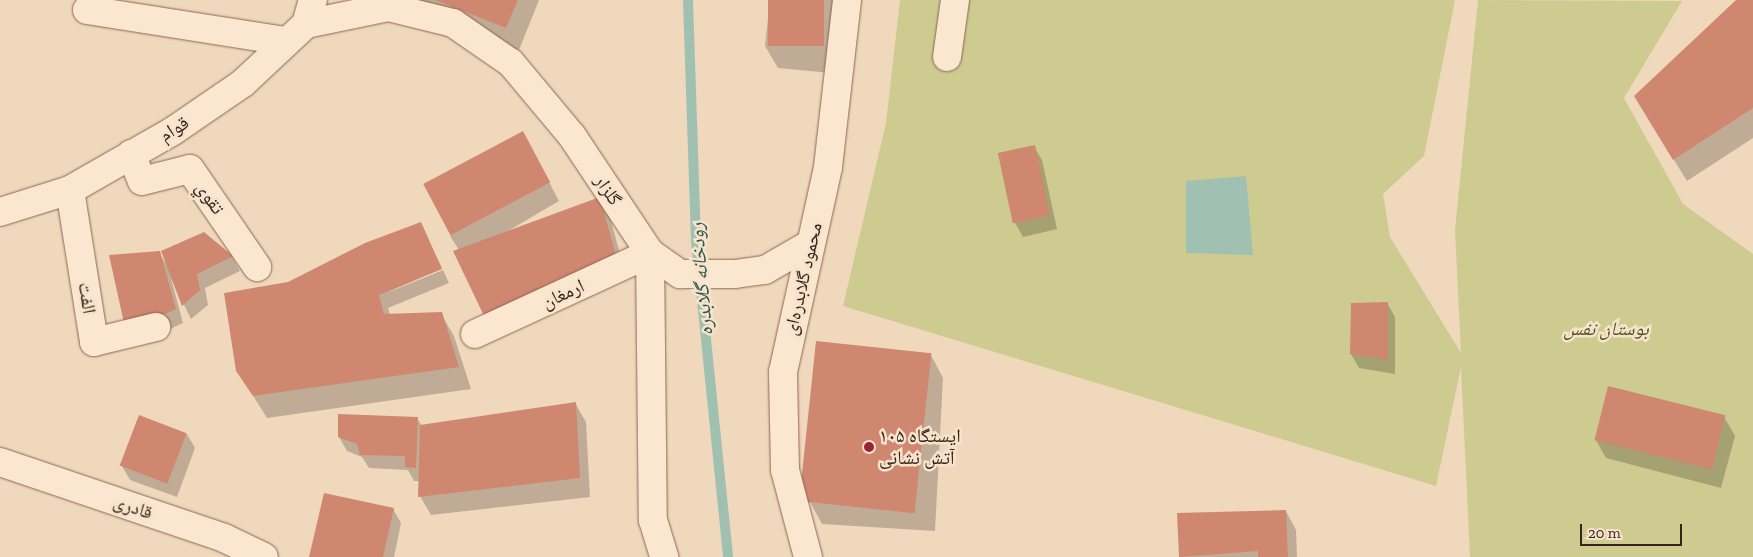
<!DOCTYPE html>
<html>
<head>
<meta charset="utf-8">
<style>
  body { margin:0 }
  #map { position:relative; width:1753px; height:557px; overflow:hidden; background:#f0d8bc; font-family:"Zilla Slab","Noto Naskh Arabic",serif }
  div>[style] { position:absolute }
  .green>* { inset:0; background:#cecb90 }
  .water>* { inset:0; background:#a0c1b2 }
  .shadow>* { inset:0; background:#0003 }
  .stream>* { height:10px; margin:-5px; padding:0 5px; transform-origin:5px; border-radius:5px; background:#a0c1b2 }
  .building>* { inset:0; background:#d08770; transform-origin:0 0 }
  .roads { filter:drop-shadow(0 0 1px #886755) drop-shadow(0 0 1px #886755) }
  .street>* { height:28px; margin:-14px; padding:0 14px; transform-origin:14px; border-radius:14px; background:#fbe6cf }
  .dots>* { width:14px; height:14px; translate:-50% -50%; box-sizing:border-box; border:2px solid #f7e3cc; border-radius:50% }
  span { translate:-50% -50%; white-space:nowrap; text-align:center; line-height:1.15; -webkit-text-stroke:5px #f7e3cc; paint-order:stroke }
  .street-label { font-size:19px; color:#36231b }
  .park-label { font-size:19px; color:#505420; font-style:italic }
  .poi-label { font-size:19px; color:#36231b }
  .left { translate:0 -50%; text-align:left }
  .water-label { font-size:20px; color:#29574c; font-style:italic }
  .scale { position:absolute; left:1580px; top:524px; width:102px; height:22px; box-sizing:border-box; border:2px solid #36231b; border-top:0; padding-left:6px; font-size:15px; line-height:18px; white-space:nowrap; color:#36231b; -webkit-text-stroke:4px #f7e3cc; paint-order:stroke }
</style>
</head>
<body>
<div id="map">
  <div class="green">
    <i style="clip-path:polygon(900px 0,1455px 0,1424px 156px,1383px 194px,1390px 237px,1461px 353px,1455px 230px,1478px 0,1682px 1px,1624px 98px,1683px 204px,1753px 254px,1753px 557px,1470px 557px,1461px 367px,1436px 486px,843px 306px,886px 123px)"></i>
  </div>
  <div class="water">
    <i style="clip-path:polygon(1246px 176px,1253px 255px,1186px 253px,1186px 181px)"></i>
  </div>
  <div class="shadow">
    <i style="clip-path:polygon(392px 0,539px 0,519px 50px)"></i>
    <i style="clip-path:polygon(770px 0,839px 0,831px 73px,778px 68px,765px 46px)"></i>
    <i style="clip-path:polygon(1738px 0,1753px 0,1753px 138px,1687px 181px,1648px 118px)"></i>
    <i style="clip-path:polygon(1034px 147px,1042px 160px,1057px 229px,1023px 237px,1015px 223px)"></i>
    <i style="clip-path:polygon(533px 151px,559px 201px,501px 235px,599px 198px,610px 217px,626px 276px,459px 250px,450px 236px)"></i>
    <i style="clip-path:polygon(420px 223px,442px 268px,384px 294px,443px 270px,449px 283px,388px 308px,390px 315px,441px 314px,454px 336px,471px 389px,267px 418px,237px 370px,289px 283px)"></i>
    <i style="clip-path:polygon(204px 233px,232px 257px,240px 271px,205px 288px,208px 305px,191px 319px,171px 278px,183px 323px,135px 345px,159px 253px,166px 264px)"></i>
    <i style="clip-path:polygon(1387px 303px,1395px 317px,1395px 374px,1359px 368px,1351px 354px)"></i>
    <i style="clip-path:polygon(931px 355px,943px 378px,935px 531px,822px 524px,810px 502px)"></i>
    <i style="clip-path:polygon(575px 403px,586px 422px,590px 497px,431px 515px,420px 496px,420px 481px,414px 481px,408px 470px,369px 468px,362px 457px,347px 451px,339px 437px,417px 418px,422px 426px)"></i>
    <i style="clip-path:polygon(1724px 417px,1735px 436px,1721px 488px,1606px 458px,1596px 440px)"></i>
    <i style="clip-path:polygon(187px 434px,195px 448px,177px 497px,130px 480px,122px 466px)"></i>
    <i style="clip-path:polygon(393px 509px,401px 523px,394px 557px,311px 557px)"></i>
    <i style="clip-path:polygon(1286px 511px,1296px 530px,1297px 557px,1180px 557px,1179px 515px)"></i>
  </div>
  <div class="stream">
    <i style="left:688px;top:0;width:241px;rotate:88.1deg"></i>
    <i style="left:696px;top:241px;width:318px;rotate:84.2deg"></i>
  </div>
  <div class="building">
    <i style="clip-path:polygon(435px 0,518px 0,506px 28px)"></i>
    <i style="left:768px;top:0;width:56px;height:46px"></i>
    <i style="clip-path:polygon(1736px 0,1753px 0,1753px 108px,1673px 160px,1634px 96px)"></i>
    <i style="left:523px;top:131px;width:58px;height:113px;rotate:62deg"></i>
    <i style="left:1035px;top:145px;width:72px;height:38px;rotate:78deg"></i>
    <i style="clip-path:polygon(600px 197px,616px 256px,485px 318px,453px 251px)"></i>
    <i style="clip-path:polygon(421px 222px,442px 269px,379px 295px,384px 314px,442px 312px,459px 367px,253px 396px,236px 371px,224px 293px,288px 282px,365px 243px)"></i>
    <i style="clip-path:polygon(204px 232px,233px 256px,197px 274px,200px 290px,182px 306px,161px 251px)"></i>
    <i style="clip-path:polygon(160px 251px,176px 309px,126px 332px,109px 255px)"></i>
    <i style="clip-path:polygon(1388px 302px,1388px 360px,1350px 354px,1351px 303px)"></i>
    <i style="left:816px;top:341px;width:116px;height:161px;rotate:6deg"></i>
    <i style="left:1608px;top:386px;width:121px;height:56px;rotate:14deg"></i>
    <i style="clip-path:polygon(576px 402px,580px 478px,418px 497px,420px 425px)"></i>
    <i style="clip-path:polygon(338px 414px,418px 417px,416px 468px,405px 467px,405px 456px,360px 455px,357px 444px,338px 437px)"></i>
    <i style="left:139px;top:415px;width:51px;height:54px;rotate:21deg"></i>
    <i style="clip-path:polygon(324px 493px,394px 508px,383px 557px,309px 557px)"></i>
    <i style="clip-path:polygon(1286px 510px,1288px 557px,1258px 557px,1258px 551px,1179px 557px,1177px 513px)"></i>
  </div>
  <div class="roads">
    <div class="street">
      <i style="left:87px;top:10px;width:201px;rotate:8.9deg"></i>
      <i style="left:306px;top:24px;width:84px;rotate:-11.7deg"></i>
      <i style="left:388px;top:7px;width:67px;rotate:13.8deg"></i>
      <i style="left:453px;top:23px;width:70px;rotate:34.6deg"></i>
      <i style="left:511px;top:63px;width:95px;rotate:50.1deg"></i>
      <i style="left:572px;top:136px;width:141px;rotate:56.3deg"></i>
      <i style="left:650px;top:253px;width:267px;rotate:89.4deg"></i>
      <i style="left:653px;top:520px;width:39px;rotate:73deg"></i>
      <i style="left:947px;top:57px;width:58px;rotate:-82deg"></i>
      <i style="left:131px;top:154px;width:29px;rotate:68deg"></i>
      <i style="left:142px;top:181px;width:49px;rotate:-14deg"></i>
      <i style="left:190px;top:169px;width:119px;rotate:55.6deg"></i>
      <i style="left:70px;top:190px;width:154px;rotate:81deg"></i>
      <i style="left:94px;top:342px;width:64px;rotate:-13.6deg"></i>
      <i style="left:0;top:212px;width:73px;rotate:-17.4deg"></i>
      <i style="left:70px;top:190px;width:119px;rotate:-29.8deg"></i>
      <i style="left:173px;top:131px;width:85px;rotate:-34.4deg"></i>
      <i style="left:243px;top:83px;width:86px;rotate:-43.1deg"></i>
      <i style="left:306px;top:24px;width:25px;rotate:-74deg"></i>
      <i style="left:650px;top:253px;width:37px;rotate:35deg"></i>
      <i style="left:680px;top:274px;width:55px"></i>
      <i style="left:735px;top:274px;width:30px;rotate:-8deg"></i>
      <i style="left:765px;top:270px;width:52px;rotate:-30deg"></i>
      <i style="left:475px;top:334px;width:193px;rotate:-24.8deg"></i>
      <i style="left:0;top:462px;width:237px;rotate:18.7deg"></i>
      <i style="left:224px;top:538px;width:44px;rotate:25.4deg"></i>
      <i style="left:808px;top:557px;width:90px;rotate:-104.8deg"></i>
      <i style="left:785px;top:470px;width:98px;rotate:-91.2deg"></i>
      <i style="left:783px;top:372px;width:210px;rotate:-77.6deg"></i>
      <i style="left:828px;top:167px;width:168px;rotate:-83.5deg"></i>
    </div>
  </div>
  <div class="dots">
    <i style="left:869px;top:447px;background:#9a2237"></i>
  </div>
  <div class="street-label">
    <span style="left:174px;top:129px;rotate:-32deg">قوام</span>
    <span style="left:608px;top:190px;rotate:56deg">گلزار</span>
    <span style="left:210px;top:198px;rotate:55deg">تقوي</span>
    <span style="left:803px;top:279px;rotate:-77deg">محمود گلابدره‌ای</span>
    <span style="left:563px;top:294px;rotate:-25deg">ارمغان</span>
    <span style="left:87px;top:298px;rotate:81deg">الفت</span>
    <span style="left:133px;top:507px;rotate:19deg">قادری</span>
  </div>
  <div class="park-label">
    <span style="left:1606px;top:329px">بوستان نفس</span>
  </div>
  <div class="poi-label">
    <span class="left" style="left:879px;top:447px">ایستگاه ۱۰۵<br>آتش نشانی</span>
  </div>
  <div class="water-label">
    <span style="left:701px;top:279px;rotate:-95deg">رودخانه گلابدره</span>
  </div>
  <div class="scale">20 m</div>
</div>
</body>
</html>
